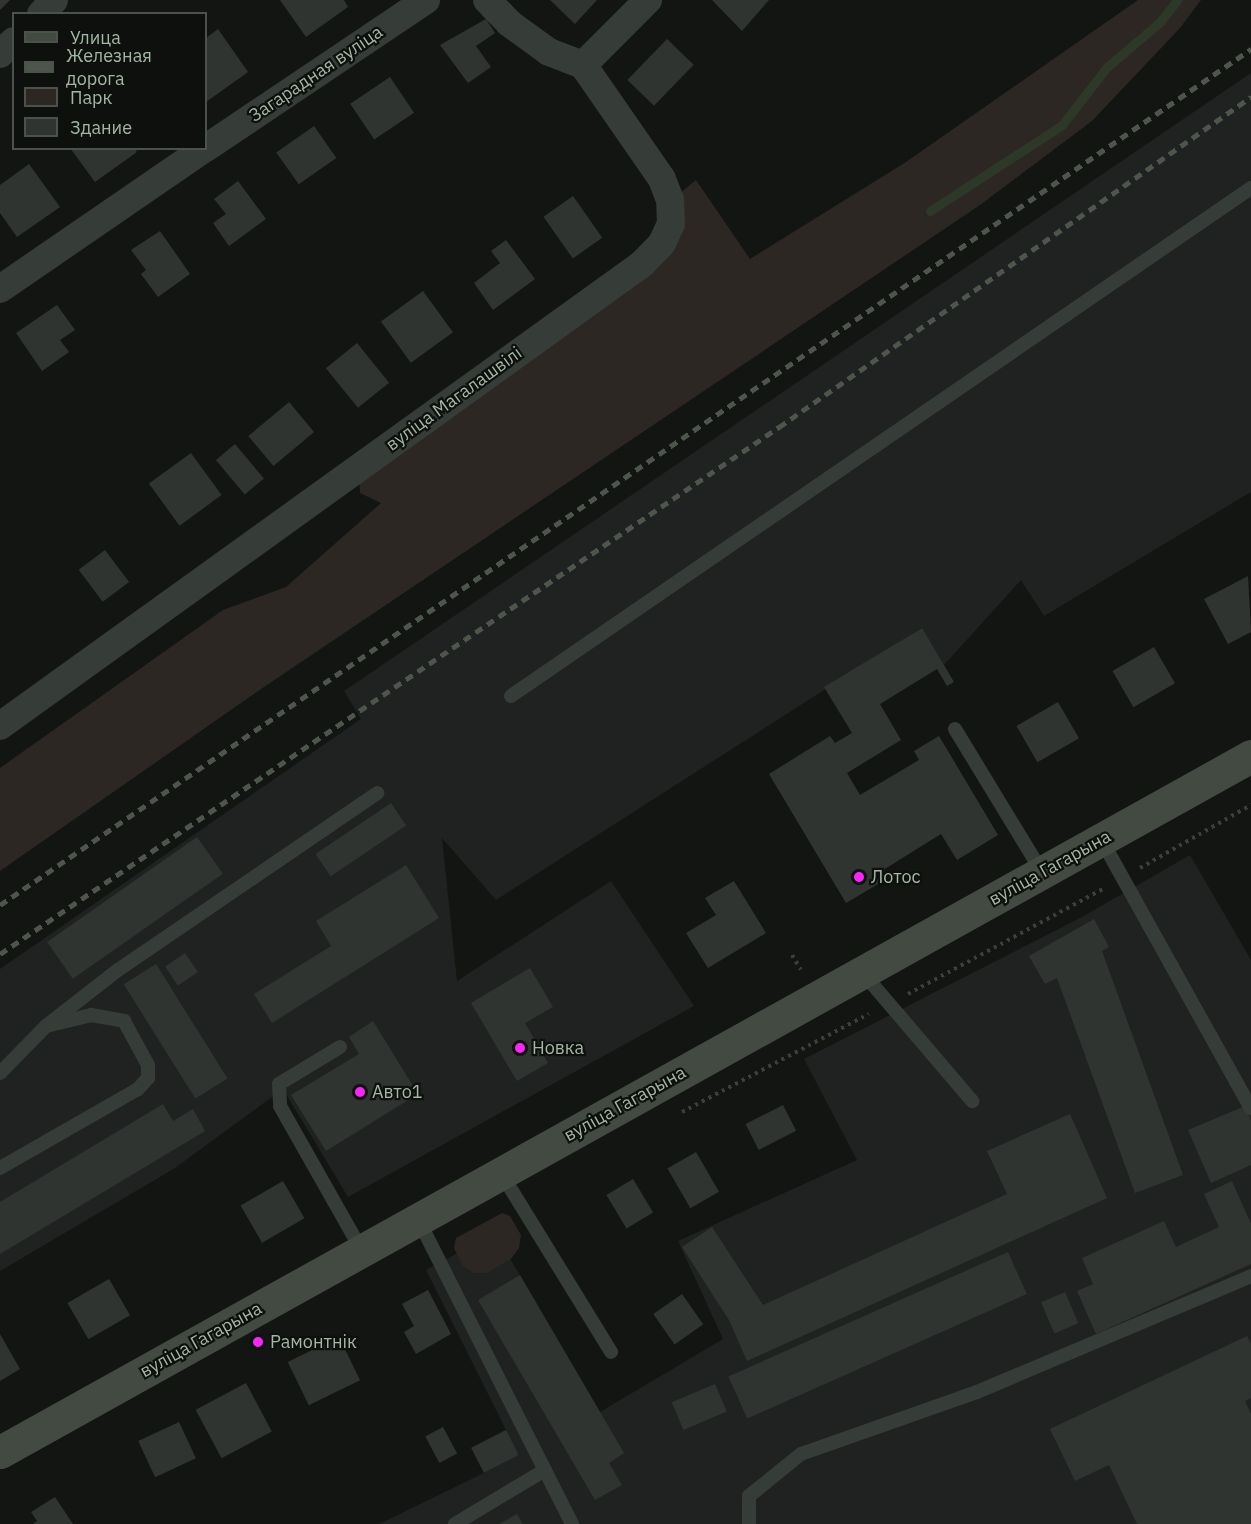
<!DOCTYPE html>
<html>
<head>
<meta charset="utf-8">
<style>
  body { margin:0 }
  #map { position:relative; width:1251px; height:1524px; overflow:hidden; background:#131513; font-family:"IBM Plex Sans",sans-serif }
  div>[style] { position:absolute }
  .built>* { inset:0; background:#1f2220 }
  .green>* { inset:0; background:#2d2723 }
  .stream>* { height:9px; margin:-4.5px; padding:0 4.5px; transform-origin:4.5px; border-radius:4.5px; background:#2c3929 }
  .building>* { inset:0; background:#303431; transform-origin:0 0 }
  .path>* { height:4px; margin-top:-2px; transform-origin:0; background:repeating-linear-gradient(90deg,#3a413a 0 3px,transparent 0 7.5px) }
  .service>* { height:14px; margin:-7px; padding:0 7px; transform-origin:7px; border-radius:7px; background:#363c37 }
  .minor>* { height:28px; margin:-14px; padding:0 14px; transform-origin:14px; border-radius:14px; background:#363c37 }
  .secondary>* { height:33px; margin:-16.5px; padding:0 16.5px; transform-origin:16.5px; border-radius:16.5px; background:#424a42 }
  .rail>* { height:4.5px; margin-top:-2.25px; transform-origin:0; background:repeating-linear-gradient(90deg,#4d554d 0 8px,transparent 0 14px) }
  .dots>* { width:16px; height:16px; translate:-50% -50%; box-sizing:border-box; border:3px solid #0e100e; border-radius:50% }
  span { translate:-50% -50%; white-space:nowrap; text-align:center; line-height:1.15; -webkit-text-stroke:4.5px #0e100e; paint-order:stroke }
  .street-label { font-size:18px; color:#a4b6a4 }
  .poi-label { font-size:18px; color:#a4b6a4 }
  .left { translate:0 -50%; text-align:left }
  .legend { position:absolute; left:12px; top:12px; width:195px; height:138px; box-sizing:border-box; background:#0e100e; border:2px solid #4a524a; margin:0; padding:8px 10px; list-style:none; font-size:18px; color:#a4b6a4 }
  .legend li { display:flex; align-items:center; gap:12px; height:30px }
  .legend b { width:30px; border:2px solid #4a524a }
</style>
</head>
<body>
<div id="map">
  <div class="built">
    <i style="clip-path:polygon(1251px 73px,1251px 492px,1044px 616px,1021px 580px,944px 665px,921px 628px,496px 900px,442px 838px,457px 981px,611px 881px,694px 1006px,348px 1197px,283px 1089px,175px 1168px,0 1271px,0 969px,361px 719px,344px 691px)"></i>
    <i style="clip-path:polygon(1190px 855px,1251px 960px,1251px 1524px,379px 1524px,484px 1473px,471px 1448px,506px 1430px,426px 1270px,495px 1233px,600px 1412px,723px 1339px,678px 1241px,857px 1160px,804px 1059px,1080px 918px)"></i>
  </div>
  <div class="green">
    <i style="clip-path:polygon(1138px 0,1201px 0,1180px 28px,1092px 121px,980px 205px,261px 689px,0 871px,0 768px,223px 610px,286px 587px,381px 503px,360px 493px,359px 475px,650px 270px,680px 193px,696px 180px,750px 259px,906px 162px)"></i>
    <i style="clip-path:polygon(502px 1213px,510px 1216px,521px 1235px,519px 1248px,511px 1259px,487px 1273px,473px 1273px,463px 1266px,454px 1248px,456px 1238px)"></i>
  </div>
  <div class="stream">
    <i style="left:930px;top:211px;width:158px;rotate:-33.1deg"></i>
    <i style="left:1062px;top:125px;width:73px;rotate:-52.2deg"></i>
    <i style="left:1107px;top:67px;width:70px;rotate:-40.3deg"></i>
    <i style="left:1160px;top:22px;width:28px;rotate:-52deg"></i>
  </div>
  <div class="building">
    <i style="clip-path:polygon(0 0,10px 0,0 10px)"></i>
    <i style="clip-path:polygon(280px 0,344px 0,348px 7px,306px 37px)"></i>
    <i style="clip-path:polygon(550px 0,597px 0,575px 24px)"></i>
    <i style="clip-path:polygon(712px 0,769px 0,742px 31px)"></i>
    <i style="clip-path:polygon(486px 19px,495px 33px,476px 46px,491px 67px,468px 83px,440px 45px)"></i>
    <i style="clip-path:polygon(218px 29px,248px 72px,206px 102px,206px 38px)"></i>
    <i style="left:667px;top:39px;width:37px;height:57px;rotate:44deg"></i>
    <i style="left:390px;top:77px;width:43px;height:48px;rotate:56deg"></i>
    <i style="left:314px;top:126px;width:39px;height:46px;rotate:55deg"></i>
    <i style="clip-path:polygon(70px 148px,134px 148px,137px 152px,95px 182px)"></i>
    <i style="clip-path:polygon(29px 164px,60px 207px,17px 237px,0 213px,0 185px)"></i>
    <i style="clip-path:polygon(238px 181px,266px 219px,229px 246px,213px 223px,226px 214px,214px 199px)"></i>
    <i style="left:573px;top:196px;width:51px;height:36px;rotate:55deg"></i>
    <i style="clip-path:polygon(160px 231px,190px 274px,158px 297px,141px 274px,146px 270px,131px 250px)"></i>
    <i style="clip-path:polygon(506px 240px,535px 279px,493px 310px,474px 283px,500px 263px,491px 251px)"></i>
    <i style="left:423px;top:291px;width:51px;height:52px;rotate:54deg"></i>
    <i style="clip-path:polygon(57px 305px,75px 330px,60px 340px,69px 352px,42px 371px,16px 333px)"></i>
    <i style="left:357px;top:343px;width:51px;height:40px;rotate:51deg"></i>
    <i style="left:289px;top:402px;width:39px;height:53px;rotate:50deg"></i>
    <i style="left:235px;top:444px;width:45px;height:25px;rotate:50deg"></i>
    <i style="left:191px;top:453px;width:52px;height:52px;rotate:54deg"></i>
    <i style="left:105px;top:550px;width:40px;height:33px;rotate:53deg"></i>
    <i style="clip-path:polygon(1248px 576px,1251px 632px,1228px 644px,1204px 599px)"></i>
    <i style="clip-path:polygon(922px 628px,954px 682px,947px 686px,937px 669px,880px 704px,901px 740px,847px 773px,860px 795px,919px 760px,914px 751px,939px 736px,998px 835px,957px 860px,941px 834px,875px 875px,880px 883px,846px 903px,769px 774px,830px 736px,835px 743px,852px 733px,824px 687px)"></i>
    <i style="left:1154px;top:647px;width:42px;height:48px;rotate:60deg"></i>
    <i style="left:1058px;top:702px;width:42px;height:48px;rotate:60deg"></i>
    <i style="left:391px;top:803px;width:27px;height:91px;rotate:56deg"></i>
    <i style="left:197px;top:837px;width:45px;height:183px;rotate:55deg"></i>
    <i style="clip-path:polygon(406px 865px,439px 918px,272px 1023px,254px 994px,331px 946px,316px 921px)"></i>
    <i style="clip-path:polygon(734px 881px,766px 933px,708px 968px,686px 933px,716px 915px,705px 898px)"></i>
    <i style="clip-path:polygon(1094px 919px,1109px 947px,1102px 951px,1183px 1175px,1135px 1193px,1057px 978px,1045px 984px,1029px 956px)"></i>
    <i style="left:185px;top:953px;width:23px;height:24px;rotate:56deg"></i>
    <i style="left:156px;top:964px;width:135px;height:38px;rotate:58deg"></i>
    <i style="clip-path:polygon(530px 968px,553px 1007px,525px 1023px,548px 1063px,517px 1081px,471px 1003px)"></i>
    <i style="clip-path:polygon(373px 1021px,418px 1094px,326px 1151px,291px 1095px,359px 1054px,349px 1037px)"></i>
    <i style="clip-path:polygon(163px 1104px,173px 1121px,193px 1109px,205px 1131px,0 1254px,0 1202px)"></i>
    <i style="left:783px;top:1105px;width:29px;height:42px;rotate:63deg"></i>
    <i style="clip-path:polygon(1245px 1106px,1251px 1120px,1251px 1165px,1211px 1183px,1188px 1130px)"></i>
    <i style="clip-path:polygon(1070px 1114px,1107px 1198px,747px 1361px,729px 1320px,682px 1247px,712px 1227px,763px 1305px,1007px 1194px,987px 1151px)"></i>
    <i style="left:696px;top:1152px;width:46px;height:33px;rotate:60deg"></i>
    <i style="left:633px;top:1179px;width:39px;height:31px;rotate:59deg"></i>
    <i style="left:283px;top:1181px;width:43px;height:49px;rotate:60deg"></i>
    <i style="clip-path:polygon(1232px 1181px,1251px 1224px,1251px 1264px,1096px 1334px,1077px 1291px,1093px 1284px,1082px 1258px,1164px 1221px,1176px 1247px,1219px 1227px,1204px 1194px)"></i>
    <i style="left:1008px;top:1252px;width:46px;height:306px;rotate:66deg"></i>
    <i style="clip-path:polygon(520px 1275px,624px 1453px,609px 1463px,622px 1485px,595px 1500px,478px 1300px)"></i>
    <i style="left:109px;top:1279px;width:42px;height:48px;rotate:60deg"></i>
    <i style="clip-path:polygon(428px 1290px,451px 1334px,416px 1354px,404px 1332px,414px 1326px,402px 1304px)"></i>
    <i style="left:1065px;top:1292px;width:34px;height:26px;rotate:67deg"></i>
    <i style="left:682px;top:1294px;width:37px;height:35px;rotate:55deg"></i>
    <i style="clip-path:polygon(0 1334px,20px 1369px,0 1381px)"></i>
    <i style="clip-path:polygon(1247px 1336px,1251px 1344px,1251px 1398px,1245px 1401px,1251px 1414px,1251px 1524px,1137px 1524px,1109px 1465px,1075px 1481px,1050px 1429px)"></i>
    <i style="left:339px;top:1337px;width:48px;height:57px;rotate:64deg"></i>
    <i style="left:246px;top:1383px;width:55px;height:57px;rotate:62deg"></i>
    <i style="left:715px;top:1384px;width:30px;height:47px;rotate:67deg"></i>
    <i style="left:179px;top:1422px;width:40px;height:45px;rotate:65deg"></i>
    <i style="left:443px;top:1427px;width:30px;height:20px;rotate:62deg"></i>
    <i style="left:506px;top:1430px;width:28px;height:39px;rotate:63deg"></i>
    <i style="clip-path:polygon(55px 1497px,73px 1524px,33px 1524px,37px 1521px,31px 1512px)"></i>
    <i style="clip-path:polygon(517px 1514px,523px 1524px,499px 1524px)"></i>
  </div>
  <div class="path">
    <i style="left:1140px;top:868px;width:128px;rotate:-29.6deg"></i>
    <i style="left:792px;top:955px;width:17px;rotate:59deg"></i>
    <i style="left:908px;top:994px;width:224px;rotate:-28.3deg"></i>
    <i style="left:682px;top:1112px;width:211px;rotate:-27.7deg"></i>
  </div>
  <div class="service">
    <i style="left:511px;top:696px;width:898px;rotate:-34.47deg"></i>
    <i style="left:955px;top:729px;width:167px;rotate:58.7deg"></i>
    <i style="left:1101px;top:839px;width:308px;rotate:60.9deg"></i>
    <i style="left:862px;top:972px;width:170px;rotate:49.5deg"></i>
    <i style="left:46px;top:1026px;width:91px;rotate:-37.9deg"></i>
    <i style="left:118px;top:970px;width:314px;rotate:-34.3deg"></i>
    <i style="left:340px;top:1047px;width:71px;rotate:148.8deg"></i>
    <i style="left:279px;top:1084px;width:22px;rotate:87deg"></i>
    <i style="left:280px;top:1106px;width:167px;rotate:60.5deg"></i>
    <i style="left:0;top:1073px;width:66px;rotate:-45.6deg"></i>
    <i style="left:46px;top:1026px;width:46px;rotate:-13.7deg"></i>
    <i style="left:91px;top:1015px;width:34px;rotate:10deg"></i>
    <i style="left:124px;top:1021px;width:50px;rotate:61.4deg"></i>
    <i style="left:148px;top:1065px;width:13px;rotate:90deg"></i>
    <i style="left:148px;top:1078px;width:15px;rotate:132deg"></i>
    <i style="left:138px;top:1089px;width:159px;rotate:150.2deg"></i>
    <i style="left:501px;top:1173px;width:210px;rotate:58.4deg"></i>
    <i style="left:418px;top:1219px;width:342px;rotate:63.2deg"></i>
    <i style="left:455px;top:1524px;width:105px;rotate:-31deg"></i>
    <i style="left:749px;top:1524px;width:28px;rotate:-90deg"></i>
    <i style="left:749px;top:1496px;width:67px;rotate:-38.9deg"></i>
    <i style="left:801px;top:1454px;width:187px;rotate:-19.4deg"></i>
    <i style="left:977px;top:1392px;width:298px;rotate:-22.9deg"></i>
  </div>
  <div class="minor">
    <i style="left:487px;top:0;width:32px;rotate:46deg"></i>
    <i style="left:509px;top:23px;width:49px;rotate:35.9deg"></i>
    <i style="left:549px;top:52px;width:36px;rotate:21deg"></i>
    <i style="left:41px;top:14px;width:19px;rotate:-47deg"></i>
    <i style="left:0;top:54px;width:19px;rotate:-43deg"></i>
    <i style="left:206px;top:148px;width:265px;rotate:-33.9deg"></i>
    <i style="left:0;top:289px;width:249px;rotate:-34.5deg"></i>
    <i style="left:0;top:726px;width:791px;rotate:-35.74deg"></i>
    <i style="left:642px;top:264px;width:29px;rotate:-46deg"></i>
    <i style="left:662px;top:243px;width:21px;rotate:-65deg"></i>
    <i style="left:671px;top:224px;width:24px;rotate:-92deg"></i>
    <i style="left:670px;top:200px;width:22px;rotate:-111deg"></i>
    <i style="left:662px;top:179px;width:139px;rotate:-124.7deg"></i>
    <i style="left:583px;top:65px;width:92px;rotate:-45deg"></i>
  </div>
  <div class="secondary">
    <i style="left:0;top:1452px;width:1432px;rotate:-29.09deg"></i>
  </div>
  <div class="rail">
    <i style="left:0;top:905px;width:1516px;rotate:-34.38deg"></i>
    <i style="left:0;top:954px;width:941px;rotate:-34.08deg"></i>
    <i style="left:779px;top:427px;width:576px;rotate:-34.96deg"></i>
  </div>
  <div class="dots">
    <i style="left:859px;top:877px;background:#fb25fb"></i>
    <i style="left:520px;top:1048px;background:#fb25fb"></i>
    <i style="left:360px;top:1092px;background:#fb25fb"></i>
    <i style="left:258px;top:1342px;background:#fb25fb"></i>
  </div>
  <div class="street-label">
    <span style="left:316px;top:74px;rotate:-34deg">Загарадная вуліца</span>
    <span style="left:454px;top:399px;rotate:-36deg">вуліца Магалашвілі</span>
    <span style="left:1050px;top:868px;rotate:-29deg">вуліца Гагарына</span>
    <span style="left:625px;top:1104px;rotate:-29deg">вуліца Гагарына</span>
    <span style="left:201px;top:1340px;rotate:-29deg">вуліца Гагарына</span>
  </div>
  <div class="poi-label">
    <span class="left" style="left:871px;top:877px">Лотос</span>
    <span class="left" style="left:532px;top:1048px">Новка</span>
    <span class="left" style="left:372px;top:1092px">Авто1</span>
    <span class="left" style="left:270px;top:1342px">Рамонтнік</span>
  </div>
  <ul class="legend">
  <li><b style="height:8px;background:#424a42"></b>Улица</li>
  <li><b style="height:8px;background:#4d554d"></b>Железная дорога</li>
  <li><b style="height:16px;background:#2d2723"></b>Парк</li>
  <li><b style="height:16px;background:#303431"></b>Здание</li>
  </ul>
</div>
</body>
</html>
